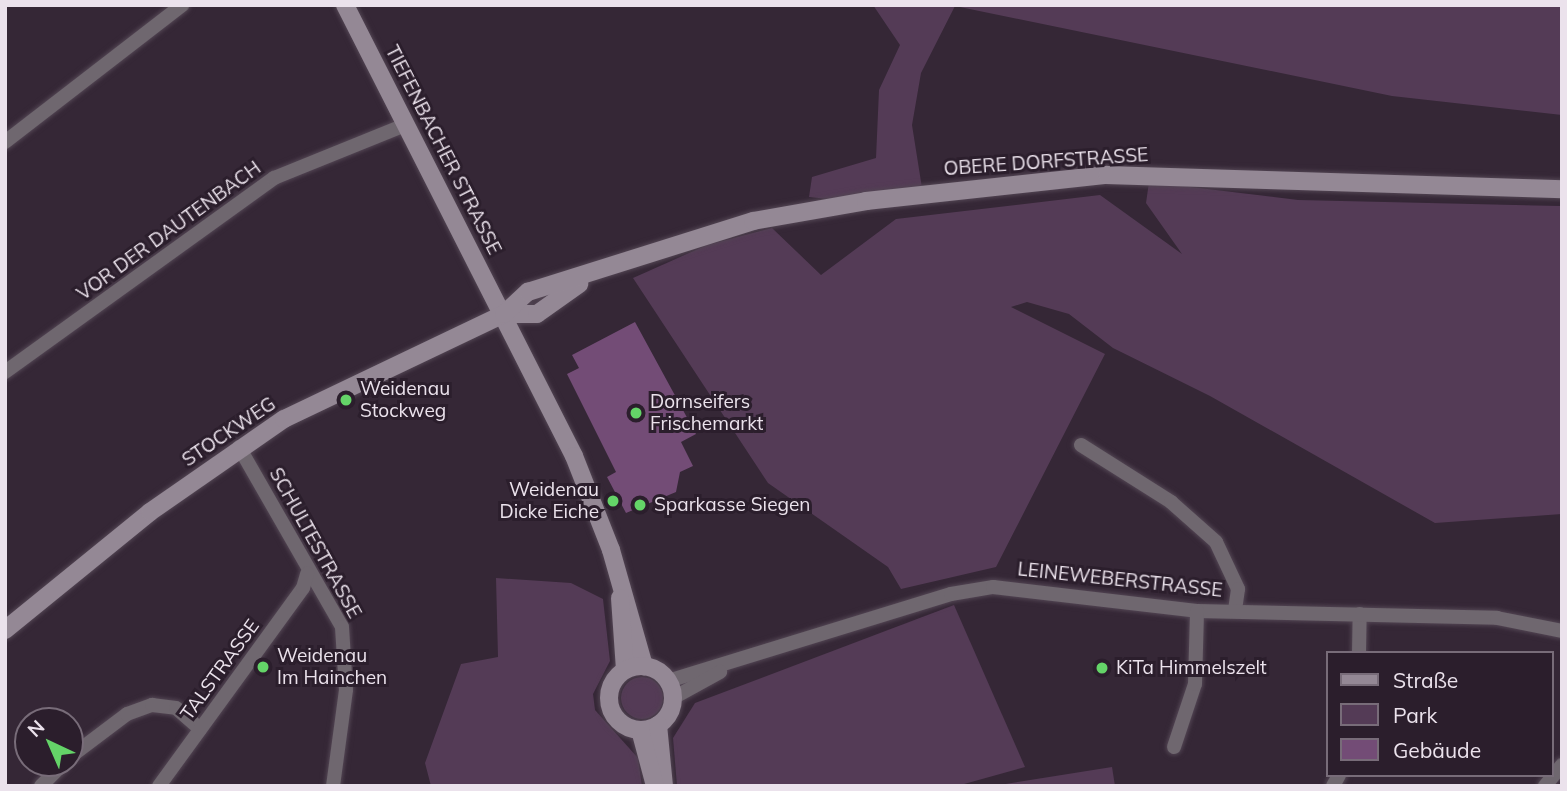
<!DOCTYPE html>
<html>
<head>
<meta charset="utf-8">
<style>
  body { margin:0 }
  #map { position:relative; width:1567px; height:791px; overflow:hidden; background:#352736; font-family:Mulish,sans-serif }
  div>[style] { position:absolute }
  .green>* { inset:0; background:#543b56 }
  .round { border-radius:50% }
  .building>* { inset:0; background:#734c76 }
  .roads { filter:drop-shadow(0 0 2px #524553) drop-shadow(0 0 2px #524553) }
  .street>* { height:14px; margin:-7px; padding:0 7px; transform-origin:7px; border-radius:7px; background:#6f676f }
  .secondary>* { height:18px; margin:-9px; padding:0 9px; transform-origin:9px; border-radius:9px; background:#948895 }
  .secondary>.ring { margin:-9px; padding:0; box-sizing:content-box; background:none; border:18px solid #948895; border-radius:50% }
  .dots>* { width:19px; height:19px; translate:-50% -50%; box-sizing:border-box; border:4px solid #2b1e2c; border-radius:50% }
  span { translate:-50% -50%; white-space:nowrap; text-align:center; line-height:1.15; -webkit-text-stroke:6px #2b1e2c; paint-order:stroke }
  .street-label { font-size:19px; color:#ebe2ec }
  .poi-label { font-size:19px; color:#ebe2ec }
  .left { translate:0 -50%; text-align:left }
  .right { translate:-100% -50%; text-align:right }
  .frame { position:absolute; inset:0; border:7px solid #ebe2ec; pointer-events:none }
  .legend { position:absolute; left:1326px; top:651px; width:228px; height:126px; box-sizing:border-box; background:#2b1e2c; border:2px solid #786c79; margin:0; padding:9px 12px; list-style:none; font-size:21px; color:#ebe2ec }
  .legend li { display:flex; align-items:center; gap:14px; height:35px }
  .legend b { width:35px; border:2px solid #786c79 }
  .north { position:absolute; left:14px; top:707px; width:70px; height:70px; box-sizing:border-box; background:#2b1e2c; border:2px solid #786c79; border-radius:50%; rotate:316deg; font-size:19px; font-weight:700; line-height:28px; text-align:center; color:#ebe2ec }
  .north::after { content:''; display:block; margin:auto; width:24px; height:32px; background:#64d468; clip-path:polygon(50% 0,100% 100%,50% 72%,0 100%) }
</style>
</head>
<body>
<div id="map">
  <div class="green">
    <i style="clip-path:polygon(873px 5px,1562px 5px,1562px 115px,1392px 96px,955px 6px,921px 73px,912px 125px,922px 188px,848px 201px,809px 197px,812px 177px,876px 158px,879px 90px,900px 45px)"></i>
    <i style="clip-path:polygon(1149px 182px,1298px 200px,1562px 206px,1562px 514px,1435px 523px,1210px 396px,1113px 348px,1069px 314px,1027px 302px,1011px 307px,1105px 354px,996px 567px,901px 589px,888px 567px,768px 483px,633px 278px,707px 245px,772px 228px,821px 275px,896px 219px,1100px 195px,1182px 254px,1146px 203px)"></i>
    <i style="clip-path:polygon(496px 578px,571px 583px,603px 599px,610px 661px,593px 694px,595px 710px,638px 758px,642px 786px,431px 786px,425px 763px,461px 664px,498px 657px)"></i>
    <i style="clip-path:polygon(954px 605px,1025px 767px,957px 786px,677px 786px,673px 738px,695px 703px)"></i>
    <i class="round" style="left:621px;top:677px;width:42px;height:42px"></i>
    <i style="clip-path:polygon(1112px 767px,1115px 786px,993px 786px)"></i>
  </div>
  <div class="building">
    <i style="clip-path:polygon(635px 322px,696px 434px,681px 442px,693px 466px,680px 472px,676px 492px,626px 513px,607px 477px,616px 472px,567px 374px,579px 368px,572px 355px)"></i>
  </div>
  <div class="roads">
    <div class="street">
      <i style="left:5px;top:142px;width:224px;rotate:-37.7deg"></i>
      <i style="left:5px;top:372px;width:332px;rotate:-35.8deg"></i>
      <i style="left:274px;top:178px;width:141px;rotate:-22deg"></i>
      <i style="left:1081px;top:445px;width:107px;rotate:32.3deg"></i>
      <i style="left:1171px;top:502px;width:60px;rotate:41.6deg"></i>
      <i style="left:1216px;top:542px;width:52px;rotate:64.9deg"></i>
      <i style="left:1238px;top:589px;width:22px;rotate:98deg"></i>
      <i style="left:239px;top:447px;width:207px;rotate:60.2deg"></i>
      <i style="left:342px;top:627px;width:63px;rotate:86.4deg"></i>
      <i style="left:346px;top:690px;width:97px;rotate:97.7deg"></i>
      <i style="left:1359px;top:653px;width:39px;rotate:-89deg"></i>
      <i style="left:668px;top:681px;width:296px;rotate:-17.1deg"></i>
      <i style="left:951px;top:594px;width:43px;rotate:-9.5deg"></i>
      <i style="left:993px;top:587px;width:205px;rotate:6.7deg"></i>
      <i style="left:1197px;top:611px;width:300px;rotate:1.3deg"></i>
      <i style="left:1497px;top:618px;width:66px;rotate:11.3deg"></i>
      <i style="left:673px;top:698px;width:54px;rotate:-29deg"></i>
      <i style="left:1174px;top:747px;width:66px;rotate:-71.6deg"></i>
      <i style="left:1195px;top:684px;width:73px;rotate:-88.4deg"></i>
      <i style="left:70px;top:757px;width:71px;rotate:-37deg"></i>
      <i style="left:127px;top:714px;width:27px;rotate:-20deg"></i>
      <i style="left:152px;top:705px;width:24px;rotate:7deg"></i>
      <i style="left:176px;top:708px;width:32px;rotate:41deg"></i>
      <i style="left:41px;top:786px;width:33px;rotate:-45deg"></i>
      <i style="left:159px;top:786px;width:245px;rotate:-54deg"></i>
      <i style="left:303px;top:588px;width:15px;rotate:-74deg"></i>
      <i style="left:1333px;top:786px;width:13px;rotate:-61deg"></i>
      <i style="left:1545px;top:786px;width:27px;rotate:-51deg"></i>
    </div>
    <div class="secondary">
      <i style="left:345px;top:5px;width:506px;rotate:63.08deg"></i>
      <i style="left:574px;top:456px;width:101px;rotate:68.5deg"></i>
      <i style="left:611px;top:550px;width:121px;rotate:74.1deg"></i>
      <i style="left:504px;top:314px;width:33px"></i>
      <i style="left:537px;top:314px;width:52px;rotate:-35.5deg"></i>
      <i style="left:620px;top:598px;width:72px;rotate:86deg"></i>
      <i style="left:5px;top:630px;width:187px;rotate:-39.1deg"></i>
      <i style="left:150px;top:512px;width:163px;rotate:-34.8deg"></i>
      <i style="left:284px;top:419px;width:244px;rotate:-25.5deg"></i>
      <i style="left:504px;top:314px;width:33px;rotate:-43deg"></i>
      <i style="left:528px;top:292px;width:236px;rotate:-17.5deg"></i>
      <i style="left:753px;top:221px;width:115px;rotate:-10deg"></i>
      <i style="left:866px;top:201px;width:242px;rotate:-6.2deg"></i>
      <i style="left:1107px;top:175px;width:455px;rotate:1.8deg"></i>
      <i class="ring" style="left:609px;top:666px;width:46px;height:46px"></i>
      <i style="left:658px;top:725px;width:61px;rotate:84.4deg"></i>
      <i style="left:640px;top:730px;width:58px;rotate:75deg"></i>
    </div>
  </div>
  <div class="dots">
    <i style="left:346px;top:400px;background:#64d468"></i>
    <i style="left:636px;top:413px;background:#64d468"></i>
    <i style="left:613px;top:501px;background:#64d468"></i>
    <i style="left:640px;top:505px;background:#64d468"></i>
    <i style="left:263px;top:667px;background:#64d468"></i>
    <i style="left:1102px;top:668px;background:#64d468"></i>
  </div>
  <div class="street-label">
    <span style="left:443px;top:150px;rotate:63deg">TIEFENBACHER STRASSE</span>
    <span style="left:1046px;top:162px;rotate:-4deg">OBERE DORFSTRASSE</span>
    <span style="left:169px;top:231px;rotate:-36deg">VOR DER DAUTENBACH</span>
    <span style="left:229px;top:432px;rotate:-34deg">STOCKWEG</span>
    <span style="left:315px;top:543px;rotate:61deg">SCHULTESTRASSE</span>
    <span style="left:1120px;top:580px;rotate:6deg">LEINEWEBERSTRASSE</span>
    <span style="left:220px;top:670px;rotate:-54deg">TALSTRASSE</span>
  </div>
  <div class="poi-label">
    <span class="left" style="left:360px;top:400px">Weidenau<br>Stockweg</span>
    <span class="left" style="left:650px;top:413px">Dornseifers<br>Frischemarkt</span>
    <span class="right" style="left:599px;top:501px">Weidenau<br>Dicke Eiche</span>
    <span class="left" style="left:654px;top:505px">Sparkasse Siegen</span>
    <span class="left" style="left:277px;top:667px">Weidenau<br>Im Hainchen</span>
    <span class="left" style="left:1116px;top:668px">KiTa Himmelszelt</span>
  </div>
  <div class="frame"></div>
  <ul class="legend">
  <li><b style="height:9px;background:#948895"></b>Straße</li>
  <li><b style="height:19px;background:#543b56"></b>Park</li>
  <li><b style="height:19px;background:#734c76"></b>Gebäude</li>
  </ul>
  <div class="north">N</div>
</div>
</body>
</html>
